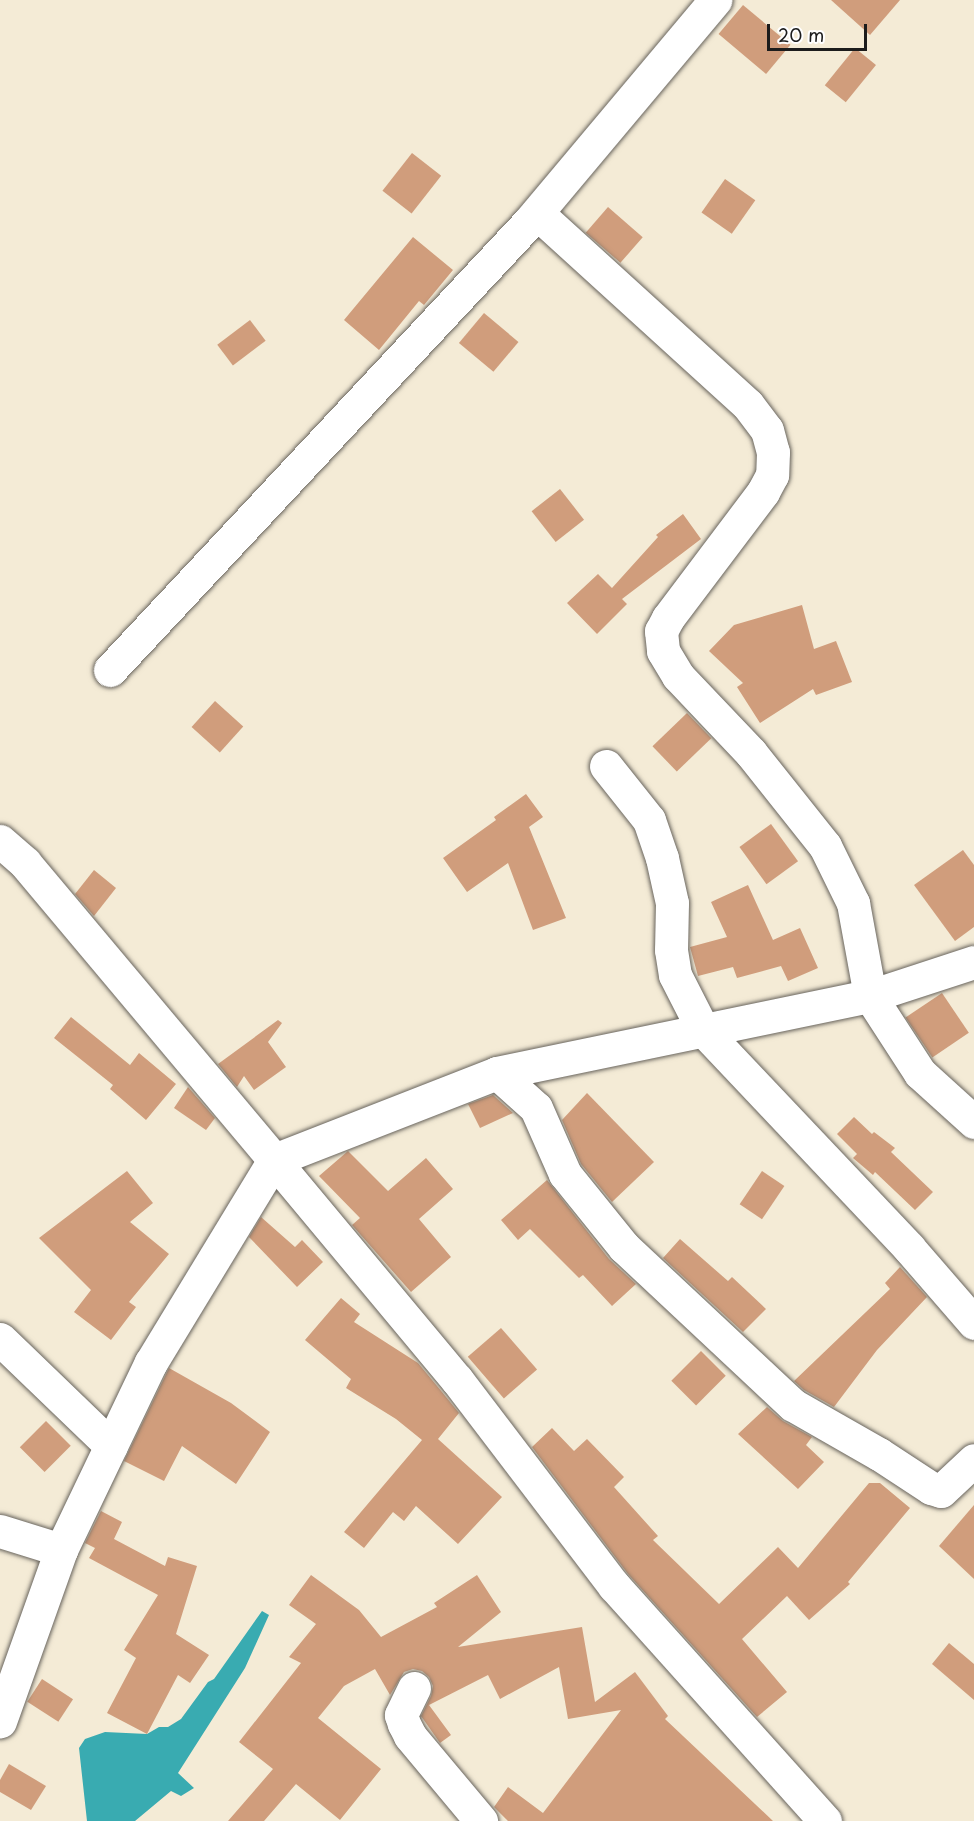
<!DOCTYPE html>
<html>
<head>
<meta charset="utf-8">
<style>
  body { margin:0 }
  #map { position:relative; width:974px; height:1821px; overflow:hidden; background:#f4ebd6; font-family:"Playpen Sans",sans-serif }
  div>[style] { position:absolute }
  .water>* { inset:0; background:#39abb1 }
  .building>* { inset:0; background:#d09d7c; transform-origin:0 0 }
  .roads { filter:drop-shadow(0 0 2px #68645d) drop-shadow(0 0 2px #68645d) }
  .street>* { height:33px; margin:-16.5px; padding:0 16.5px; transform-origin:16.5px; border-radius:16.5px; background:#fff }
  span { translate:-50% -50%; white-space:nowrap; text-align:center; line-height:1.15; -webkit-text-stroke:6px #fff; paint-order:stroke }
  .scale { position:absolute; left:767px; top:24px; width:100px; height:27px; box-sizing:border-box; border:3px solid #1c1c1c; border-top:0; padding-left:8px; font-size:18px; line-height:21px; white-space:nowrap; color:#1c1c1c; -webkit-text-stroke:4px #fff; paint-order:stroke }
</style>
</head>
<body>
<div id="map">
  <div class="water">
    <i style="clip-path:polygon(262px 1611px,269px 1615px,245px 1668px,178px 1773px,194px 1788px,181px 1796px,171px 1791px,135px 1821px,87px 1821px,79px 1748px,85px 1739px,105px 1732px,147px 1734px,159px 1727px,168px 1727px,181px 1719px,208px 1682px,214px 1679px)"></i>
  </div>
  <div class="building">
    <i style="clip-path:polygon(831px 0,900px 0,870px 35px)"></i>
    <i style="left:743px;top:5px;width:62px;height:38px;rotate:40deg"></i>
    <i style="left:855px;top:48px;width:27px;height:48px;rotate:39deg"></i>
    <i style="left:412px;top:153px;width:37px;height:48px;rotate:38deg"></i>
    <i style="left:725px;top:179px;width:37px;height:41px;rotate:35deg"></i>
    <i style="left:608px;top:207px;width:46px;height:34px;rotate:41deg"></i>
    <i style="clip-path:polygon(413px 237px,453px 270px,424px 305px,419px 301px,379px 350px,344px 320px)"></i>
    <i style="left:484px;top:313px;width:45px;height:39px;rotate:40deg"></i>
    <i style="left:250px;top:320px;width:26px;height:41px;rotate:53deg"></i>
    <i style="left:560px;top:489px;width:39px;height:36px;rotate:52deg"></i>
    <i style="clip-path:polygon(683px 514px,701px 539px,622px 599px,627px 604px,597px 634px,567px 603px,598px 574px,612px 588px,658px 537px,656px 535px)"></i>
    <i style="clip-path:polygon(802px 605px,814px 649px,836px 641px,852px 682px,816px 695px,813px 689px,760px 723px,737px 687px,743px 683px,709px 651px,734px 625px)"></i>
    <i style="left:215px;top:701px;width:38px;height:35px;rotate:42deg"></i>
    <i style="left:687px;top:713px;width:35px;height:48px;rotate:46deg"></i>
    <i style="clip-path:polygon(526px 794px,543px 817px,529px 827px,566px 918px,533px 930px,508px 863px,467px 892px,443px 858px,496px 820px,494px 817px)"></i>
    <i style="left:771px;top:824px;width:46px;height:39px;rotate:54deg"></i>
    <i style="clip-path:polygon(963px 850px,974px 865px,974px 927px,955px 941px,914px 885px)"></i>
    <i style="clip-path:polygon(94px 870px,116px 888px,94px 916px,75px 894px)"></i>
    <i style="clip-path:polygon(748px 885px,773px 940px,800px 928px,818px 968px,788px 981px,781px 966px,737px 978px,733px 967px,698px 976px,690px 947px,727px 937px,711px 902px)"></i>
    <i style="left:942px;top:993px;width:48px;height:44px;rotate:56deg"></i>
    <i style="clip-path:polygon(71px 1017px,130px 1065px,139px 1053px,176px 1084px,146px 1120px,110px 1089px,113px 1085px,54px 1038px)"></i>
    <i style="clip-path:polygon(278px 1020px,282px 1023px,268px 1042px,286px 1067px,254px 1090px,244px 1076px,237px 1087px,218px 1064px)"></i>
    <i style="clip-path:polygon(188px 1087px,215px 1118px,206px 1130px,174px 1108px)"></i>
    <i style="clip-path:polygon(587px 1093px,654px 1162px,612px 1202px,581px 1164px,562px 1120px)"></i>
    <i style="clip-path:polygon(493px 1095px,513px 1113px,480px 1128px,468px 1104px)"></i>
    <i style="clip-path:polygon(854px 1117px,872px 1134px,874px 1132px,895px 1148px,891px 1152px,933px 1192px,915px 1210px,875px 1172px,873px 1175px,853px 1158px,857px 1154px,837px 1134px)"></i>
    <i style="clip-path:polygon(348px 1151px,388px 1191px,426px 1158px,453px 1189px,419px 1219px,451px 1257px,411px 1292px,352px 1225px,360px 1218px,319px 1176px)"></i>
    <i style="clip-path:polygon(127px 1171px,153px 1203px,130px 1222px,169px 1254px,129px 1302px,136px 1307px,111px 1340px,74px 1312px,91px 1290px,39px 1238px)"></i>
    <i style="left:762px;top:1171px;width:27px;height:40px;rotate:34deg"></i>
    <i style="clip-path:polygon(547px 1180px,609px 1259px,636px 1284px,612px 1306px,583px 1275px,579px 1278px,530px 1229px,518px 1240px,501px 1220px)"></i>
    <i style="clip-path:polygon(261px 1217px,295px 1247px,302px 1240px,323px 1262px,297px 1287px,249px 1237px)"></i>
    <i style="clip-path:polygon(680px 1239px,728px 1281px,732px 1277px,766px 1309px,743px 1332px,663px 1258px)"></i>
    <i style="clip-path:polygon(900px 1267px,927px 1297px,877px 1350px,834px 1407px,804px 1390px,794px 1381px,890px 1289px,885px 1283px)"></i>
    <i style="clip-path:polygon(341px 1298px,360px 1314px,354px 1322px,418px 1363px,442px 1392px,459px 1413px,438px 1439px,502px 1497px,458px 1544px,416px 1506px,404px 1521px,393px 1512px,364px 1548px,344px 1532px,422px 1440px,396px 1419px,346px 1388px,351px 1379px,305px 1340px)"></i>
    <i style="left:501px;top:1328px;width:55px;height:44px;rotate:49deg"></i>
    <i style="left:701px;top:1351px;width:35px;height:42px;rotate:45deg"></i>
    <i style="clip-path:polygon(169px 1368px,231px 1403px,270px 1432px,236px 1484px,182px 1446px,164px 1481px,124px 1461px)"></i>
    <i style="clip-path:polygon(767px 1407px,783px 1421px,812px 1437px,806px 1445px,824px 1462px,798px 1489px,738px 1434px)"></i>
    <i style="left:46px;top:1421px;width:35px;height:37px;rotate:45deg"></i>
    <i style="clip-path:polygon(552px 1428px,574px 1451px,587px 1439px,624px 1477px,614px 1487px,658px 1536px,653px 1540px,719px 1604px,778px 1547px,798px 1568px,869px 1483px,880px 1483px,910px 1508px,848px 1582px,850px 1584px,809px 1620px,787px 1596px,742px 1639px,787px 1692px,757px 1717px,628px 1574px,532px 1447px)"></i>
    <i style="clip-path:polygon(974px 1505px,974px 1579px,939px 1546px)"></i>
    <i style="clip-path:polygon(101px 1511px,122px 1522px,114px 1539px,165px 1566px,168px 1557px,197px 1566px,176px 1634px,209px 1655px,190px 1683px,178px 1675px,147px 1734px,107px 1713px,136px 1658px,124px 1650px,158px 1595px,89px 1558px,95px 1548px,85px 1543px)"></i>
    <i style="clip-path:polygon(311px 1575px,359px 1610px,381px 1637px,437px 1607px,434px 1603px,477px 1575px,501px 1612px,458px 1647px,582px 1627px,595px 1702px,635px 1672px,668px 1716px,665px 1719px,773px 1821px,508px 1821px,494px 1807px,508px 1787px,543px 1813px,621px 1710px,568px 1719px,559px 1667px,500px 1699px,488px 1675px,429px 1705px,451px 1735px,440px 1743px,421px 1716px,431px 1696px,433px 1686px,429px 1677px,422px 1671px,413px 1669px,404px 1672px,390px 1695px,375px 1669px,344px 1686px,318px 1718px,381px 1769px,340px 1820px,296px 1784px,264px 1821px,228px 1821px,273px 1769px,239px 1742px,301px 1663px,289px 1657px,316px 1624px,289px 1605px)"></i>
    <i style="clip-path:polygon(949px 1643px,974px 1664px,974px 1700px,932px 1664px)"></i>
    <i style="left:42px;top:1679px;width:37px;height:27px;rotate:33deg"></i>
    <i style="clip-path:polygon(9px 1764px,46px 1786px,31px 1810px,0 1792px,0 1780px)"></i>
  </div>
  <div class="roads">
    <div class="street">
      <i style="left:537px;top:213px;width:285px;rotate:42.3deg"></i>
      <i style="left:748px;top:405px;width:31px;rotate:53deg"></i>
      <i style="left:767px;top:430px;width:23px;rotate:75deg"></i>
      <i style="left:773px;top:452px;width:23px;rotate:92deg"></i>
      <i style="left:772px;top:475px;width:19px;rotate:118deg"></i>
      <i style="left:763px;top:492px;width:158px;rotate:127deg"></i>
      <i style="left:668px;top:618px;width:15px;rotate:118deg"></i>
      <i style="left:661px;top:631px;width:20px;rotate:84deg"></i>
      <i style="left:663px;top:651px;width:29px;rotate:59deg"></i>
      <i style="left:678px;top:676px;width:106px;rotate:46.5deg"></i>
      <i style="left:751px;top:753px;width:119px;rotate:51.5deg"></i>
      <i style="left:825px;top:846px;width:64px;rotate:63.8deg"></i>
      <i style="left:853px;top:903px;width:95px;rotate:79.6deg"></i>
      <i style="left:870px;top:996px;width:109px;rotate:-18.1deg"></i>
      <i style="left:110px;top:670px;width:613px;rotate:-46.92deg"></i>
      <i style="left:529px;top:222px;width:290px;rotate:-50deg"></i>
      <i style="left:606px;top:766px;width:69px;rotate:51.5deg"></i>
      <i style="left:649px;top:820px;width:40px;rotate:71.1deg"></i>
      <i style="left:662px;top:858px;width:46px;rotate:77.5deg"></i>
      <i style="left:672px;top:903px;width:47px;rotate:91.2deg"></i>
      <i style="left:671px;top:950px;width:25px;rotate:81deg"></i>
      <i style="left:675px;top:975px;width:62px;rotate:63deg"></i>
      <i style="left:703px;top:1030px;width:300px;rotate:46.6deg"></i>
      <i style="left:909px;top:1248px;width:99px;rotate:49.1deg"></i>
      <i style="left:0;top:841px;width:33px;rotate:41deg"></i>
      <i style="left:25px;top:863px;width:388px;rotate:50deg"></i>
      <i style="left:274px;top:1160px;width:237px;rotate:121.3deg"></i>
      <i style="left:151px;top:1362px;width:208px;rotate:115.6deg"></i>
      <i style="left:61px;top:1550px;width:182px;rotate:109.6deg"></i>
      <i style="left:497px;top:1073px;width:52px;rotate:41.9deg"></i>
      <i style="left:536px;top:1108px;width:72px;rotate:66.3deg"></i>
      <i style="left:565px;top:1174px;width:94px;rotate:51.1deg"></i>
      <i style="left:624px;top:1247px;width:231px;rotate:43.1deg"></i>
      <i style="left:793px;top:1405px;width:99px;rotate:29.7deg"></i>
      <i style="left:879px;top:1454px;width:62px;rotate:33.2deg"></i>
      <i style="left:931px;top:1488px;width:10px;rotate:17deg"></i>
      <i style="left:941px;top:1491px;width:45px;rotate:-43.2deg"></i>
      <i style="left:0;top:1339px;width:154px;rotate:43.9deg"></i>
      <i style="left:0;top:1531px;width:64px;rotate:17.3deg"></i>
      <i style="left:414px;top:1688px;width:30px;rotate:116deg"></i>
      <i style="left:401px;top:1715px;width:9px;rotate:72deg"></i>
      <i style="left:404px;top:1724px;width:13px;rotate:63deg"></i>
      <i style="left:410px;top:1736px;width:111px;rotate:50.1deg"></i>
      <i style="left:825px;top:1821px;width:316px;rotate:-131.9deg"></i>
      <i style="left:614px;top:1586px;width:259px;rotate:-127.3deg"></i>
      <i style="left:457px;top:1380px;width:286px;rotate:-129.8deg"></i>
      <i style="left:274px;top:1160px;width:239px;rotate:-21.3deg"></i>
      <i style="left:497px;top:1073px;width:381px;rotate:-11.7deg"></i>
      <i style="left:870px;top:996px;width:92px;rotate:57deg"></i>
      <i style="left:920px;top:1073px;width:73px;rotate:42.2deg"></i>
    </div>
  </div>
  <div class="scale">20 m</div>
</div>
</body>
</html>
